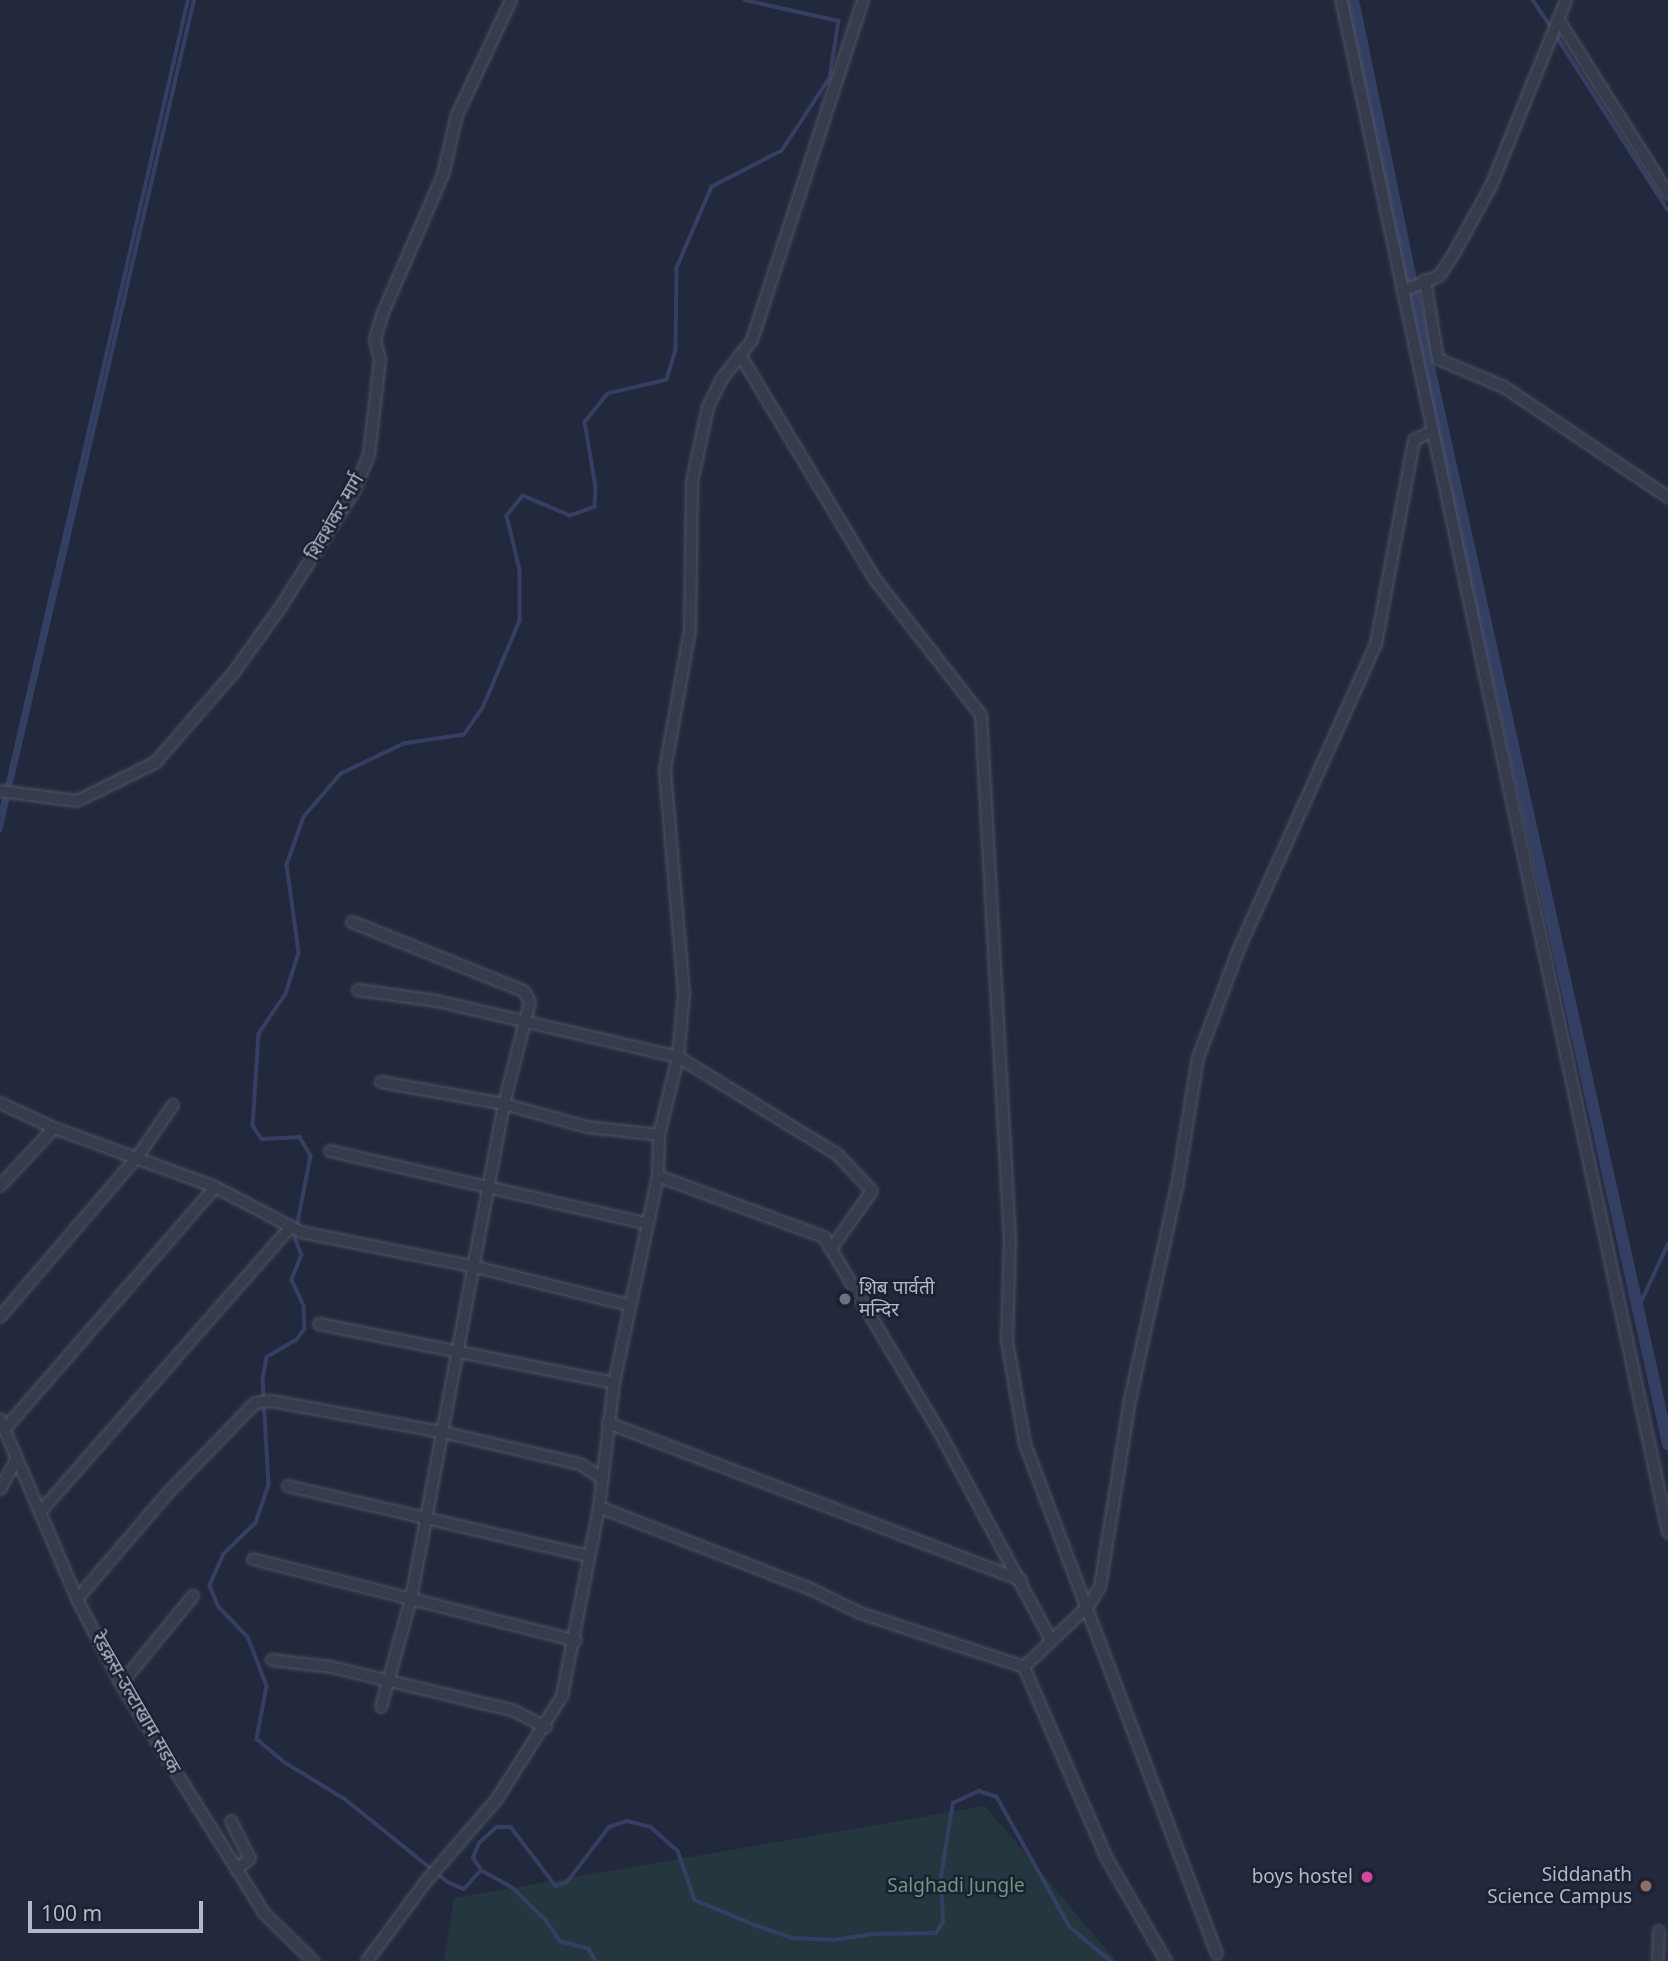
<!DOCTYPE html>
<html>
<head>
<meta charset="utf-8">
<style>
  body { margin:0 }
  #map { position:relative; width:1668px; height:1961px; overflow:hidden; background:#23293d; font-family:"Noto Sans","Noto Sans Devanagari",sans-serif }
  div>[style] { position:absolute }
  .green>* { inset:0; background:#25373e }
  .stream>* { height:3.5px; margin:-1.75px; padding:0 1.75px; transform-origin:1.75px; border-radius:1.75px; background:#343f63 }
  .canal>* { height:12px; margin:-6px; padding:0 6px; transform-origin:6px; border-radius:6px; background:#343f63 }
  .roads { filter:drop-shadow(0 0 2px #4f5465) drop-shadow(0 0 2px #4f5465) }
  .street>* { height:10px; margin:-5px; padding:0 5px; transform-origin:5px; border-radius:5px; background:#373c4d }
  .dots>* { width:19px; height:19px; translate:-50% -50%; box-sizing:border-box; border:4px solid #1c2132; border-radius:50% }
  span { translate:-50% -50%; white-space:nowrap; text-align:center; line-height:1.15; -webkit-text-stroke:5px #1c2132; paint-order:stroke }
  .street-label { font-size:19px; color:#b2b7c9 }
  .poi-label { font-size:19px; color:#b2b7c9 }
  .left { translate:0 -50%; text-align:left }
  .right { translate:-100% -50%; text-align:right }
  .park-label { font-size:19px; color:#689a7d }
  .scale { position:absolute; left:28px; top:1901px; width:175px; height:32px; box-sizing:border-box; border:4px solid #b2b7c9; border-top:0; padding-left:9px; font-size:21px; line-height:24px; white-space:nowrap; color:#b2b7c9; -webkit-text-stroke:5px #1c2132; paint-order:stroke }
</style>
</head>
<body>
<div id="map">
  <div class="green">
    <i style="clip-path:polygon(985px 1806px,1116px 1961px,444px 1961px,454px 1898px)"></i>
  </div>
  <div class="stream">
    <i style="left:745px;top:0;width:96px;rotate:12.6deg"></i>
    <i style="left:839px;top:21px;width:58px;rotate:99deg"></i>
    <i style="left:830px;top:78px;width:87px;rotate:123.3deg"></i>
    <i style="left:782px;top:151px;width:79px;rotate:152.8deg"></i>
    <i style="left:712px;top:187px;width:88px;rotate:113.4deg"></i>
    <i style="left:677px;top:268px;width:82px;rotate:90.7deg"></i>
    <i style="left:676px;top:350px;width:31px;rotate:107deg"></i>
    <i style="left:667px;top:380px;width:61px;rotate:166.7deg"></i>
    <i style="left:608px;top:394px;width:36px;rotate:129deg"></i>
    <i style="left:585px;top:422px;width:66px;rotate:80.4deg"></i>
    <i style="left:596px;top:487px;width:20px;rotate:93deg"></i>
    <i style="left:595px;top:507px;width:27px;rotate:160deg"></i>
    <i style="left:570px;top:516px;width:51px;rotate:-156.9deg"></i>
    <i style="left:523px;top:496px;width:26px;rotate:129deg"></i>
    <i style="left:507px;top:516px;width:56px;rotate:76.5deg"></i>
    <i style="left:520px;top:570px;width:51px;rotate:90deg"></i>
    <i style="left:520px;top:621px;width:95px;rotate:113deg"></i>
    <i style="left:483px;top:708px;width:33px;rotate:125deg"></i>
    <i style="left:464px;top:735px;width:61px;rotate:171.5deg"></i>
    <i style="left:404px;top:744px;width:70px;rotate:154.5deg"></i>
    <i style="left:341px;top:774px;width:57px;rotate:130.7deg"></i>
    <i style="left:304px;top:817px;width:51px;rotate:109.5deg"></i>
    <i style="left:287px;top:865px;width:89px;rotate:82.2deg"></i>
    <i style="left:299px;top:953px;width:43px;rotate:107.6deg"></i>
    <i style="left:286px;top:994px;width:48px;rotate:124deg"></i>
    <i style="left:259px;top:1034px;width:92px;rotate:93.7deg"></i>
    <i style="left:253px;top:1126px;width:16px;rotate:55deg"></i>
    <i style="left:262px;top:1139px;width:38px;rotate:-3deg"></i>
    <i style="left:300px;top:1137px;width:22px;rotate:60deg"></i>
    <i style="left:311px;top:1156px;width:84px;rotate:101deg"></i>
    <i style="left:295px;top:1238px;width:18px;rotate:68deg"></i>
    <i style="left:302px;top:1255px;width:27px;rotate:112deg"></i>
    <i style="left:292px;top:1280px;width:29px;rotate:65deg"></i>
    <i style="left:304px;top:1306px;width:23px;rotate:88deg"></i>
    <i style="left:305px;top:1329px;width:14px;rotate:126deg"></i>
    <i style="left:297px;top:1340px;width:34px;rotate:150deg"></i>
    <i style="left:267px;top:1357px;width:22px;rotate:100deg"></i>
    <i style="left:263px;top:1379px;width:106px;rotate:86.8deg"></i>
    <i style="left:269px;top:1485px;width:40px;rotate:108.9deg"></i>
    <i style="left:256px;top:1523px;width:45px;rotate:135.9deg"></i>
    <i style="left:224px;top:1554px;width:35px;rotate:114deg"></i>
    <i style="left:210px;top:1586px;width:23px;rotate:67deg"></i>
    <i style="left:219px;top:1607px;width:42px;rotate:46deg"></i>
    <i style="left:248px;top:1637px;width:53px;rotate:68.8deg"></i>
    <i style="left:267px;top:1686px;width:54px;rotate:100.7deg"></i>
    <i style="left:257px;top:1739px;width:38px;rotate:40deg"></i>
    <i style="left:286px;top:1763px;width:69px;rotate:31.4deg"></i>
    <i style="left:345px;top:1799px;width:132px;rotate:38.9deg"></i>
    <i style="left:448px;top:1882px;width:17px;rotate:24deg"></i>
    <i style="left:464px;top:1889px;width:25px;rotate:-48deg"></i>
    <i style="left:481px;top:1870px;width:14px;rotate:-124deg"></i>
    <i style="left:473px;top:1858px;width:16px;rotate:-68deg"></i>
    <i style="left:479px;top:1843px;width:24px;rotate:-42deg"></i>
    <i style="left:497px;top:1827px;width:14px"></i>
    <i style="left:511px;top:1827px;width:74px;rotate:52.7deg"></i>
    <i style="left:556px;top:1886px;width:12px;rotate:-20deg"></i>
    <i style="left:567px;top:1882px;width:69px;rotate:-52.6deg"></i>
    <i style="left:609px;top:1827px;width:19px;rotate:-18deg"></i>
    <i style="left:627px;top:1821px;width:25px;rotate:14deg"></i>
    <i style="left:651px;top:1827px;width:36px;rotate:42deg"></i>
    <i style="left:678px;top:1851px;width:52px;rotate:70.9deg"></i>
    <i style="left:695px;top:1900px;width:62px;rotate:22.8deg"></i>
    <i style="left:752px;top:1924px;width:43px;rotate:18.9deg"></i>
    <i style="left:793px;top:1938px;width:41px;rotate:2.8deg"></i>
    <i style="left:834px;top:1940px;width:38px;rotate:-9deg"></i>
    <i style="left:872px;top:1934px;width:64px;rotate:-0.9deg"></i>
    <i style="left:936px;top:1933px;width:13px;rotate:-58deg"></i>
    <i style="left:943px;top:1922px;width:45px;rotate:-92.5deg"></i>
    <i style="left:941px;top:1877px;width:75px;rotate:-80.8deg"></i>
    <i style="left:953px;top:1803px;width:29px;rotate:-25deg"></i>
    <i style="left:979px;top:1791px;width:19px;rotate:18deg"></i>
    <i style="left:997px;top:1797px;width:149px;rotate:60.7deg"></i>
    <i style="left:1070px;top:1927px;width:53px;rotate:39.7deg"></i>
    <i style="left:1533px;top:0;width:32px;rotate:56deg"></i>
    <i style="left:1555px;top:34px;width:209px;rotate:57.3deg"></i>
    <i style="left:7px;top:787px;width:808px;rotate:-77.05deg"></i>
    <i style="left:10px;top:787px;width:808px;rotate:-76.84deg"></i>
    <i style="left:0;top:816px;width:22px;rotate:-77deg"></i>
    <i style="left:0;top:831px;width:36px;rotate:-77deg"></i>
    <i style="left:1636px;top:1313px;width:76px;rotate:-65.1deg"></i>
    <i style="left:481px;top:1870px;width:37px;rotate:29deg"></i>
    <i style="left:513px;top:1888px;width:46px;rotate:44.1deg"></i>
    <i style="left:546px;top:1920px;width:25px;rotate:56deg"></i>
    <i style="left:560px;top:1941px;width:30px;rotate:15deg"></i>
    <i style="left:589px;top:1949px;width:14px;rotate:60deg"></i>
  </div>
  <div class="canal">
    <i style="left:1353px;top:0;width:393px;rotate:78.3deg"></i>
    <i style="left:1433px;top:385px;width:1085px;rotate:77.49deg"></i>
  </div>
  <div class="roads">
    <div class="street">
      <i style="left:1558px;top:19px;width:207px;rotate:57.8deg"></i>
      <i style="left:1425px;top:280px;width:80px;rotate:80.7deg"></i>
      <i style="left:1438px;top:359px;width:72px;rotate:23deg"></i>
      <i style="left:1504px;top:387px;width:197px;rotate:33.9deg"></i>
      <i style="left:1402px;top:291px;width:40px;rotate:-22deg"></i>
      <i style="left:1439px;top:276px;width:25px;rotate:-56deg"></i>
      <i style="left:1453px;top:255px;width:79px;rotate:-61.2deg"></i>
      <i style="left:1491px;top:186px;width:201px;rotate:-68deg"></i>
      <i style="left:742px;top:358px;width:257px;rotate:59deg"></i>
      <i style="left:874px;top:578px;width:174px;rotate:52deg"></i>
      <i style="left:981px;top:715px;width:526px;rotate:86.84deg"></i>
      <i style="left:1010px;top:1240px;width:101px;rotate:91.7deg"></i>
      <i style="left:1007px;top:1341px;width:105px;rotate:80.1deg"></i>
      <i style="left:1025px;top:1444px;width:545px;rotate:69.37deg"></i>
      <i style="left:1433px;top:431px;width:1126px;rotate:77.95deg"></i>
      <i style="left:0;top:791px;width:78px;rotate:7.4deg"></i>
      <i style="left:77px;top:801px;width:87px;rotate:-26deg"></i>
      <i style="left:155px;top:763px;width:121px;rotate:-49deg"></i>
      <i style="left:234px;top:672px;width:79px;rotate:-54.3deg"></i>
      <i style="left:280px;top:608px;width:136px;rotate:-57.6deg"></i>
      <i style="left:353px;top:493px;width:41px;rotate:-67.2deg"></i>
      <i style="left:369px;top:455px;width:96px;rotate:-83.4deg"></i>
      <i style="left:380px;top:360px;width:21px;rotate:-104deg"></i>
      <i style="left:375px;top:340px;width:26px;rotate:-74deg"></i>
      <i style="left:382px;top:315px;width:153px;rotate:-66.5deg"></i>
      <i style="left:443px;top:175px;width:62px;rotate:-76.9deg"></i>
      <i style="left:457px;top:115px;width:127px;rotate:-64.8deg"></i>
      <i style="left:352px;top:922px;width:185px;rotate:21.9deg"></i>
      <i style="left:524px;top:991px;width:13px;rotate:61deg"></i>
      <i style="left:530px;top:1002px;width:105px;rotate:104.3deg"></i>
      <i style="left:504px;top:1104px;width:504px;rotate:100.64deg"></i>
      <i style="left:411px;top:1599px;width:112px;rotate:105.5deg"></i>
      <i style="left:358px;top:990px;width:80px;rotate:7.9deg"></i>
      <i style="left:437px;top:1001px;width:247px;rotate:13.1deg"></i>
      <i style="left:678px;top:1057px;width:186px;rotate:31.4deg"></i>
      <i style="left:837px;top:1154px;width:51px;rotate:46.6deg"></i>
      <i style="left:872px;top:1191px;width:71px;rotate:125.3deg"></i>
      <i style="left:381px;top:1082px;width:125px;rotate:10.1deg"></i>
      <i style="left:504px;top:1104px;width:86px;rotate:15.5deg"></i>
      <i style="left:587px;top:1127px;width:72px;rotate:6.3deg"></i>
      <i style="left:0;top:1103px;width:60px;rotate:24.8deg"></i>
      <i style="left:54px;top:1128px;width:171px;rotate:20.1deg"></i>
      <i style="left:215px;top:1187px;width:97px;rotate:27.6deg"></i>
      <i style="left:301px;top:1232px;width:178px;rotate:11.3deg"></i>
      <i style="left:476px;top:1267px;width:157px;rotate:14deg"></i>
      <i style="left:330px;top:1151px;width:323px;rotate:12.9deg"></i>
      <i style="left:658px;top:1176px;width:177px;rotate:20.2deg"></i>
      <i style="left:824px;top:1237px;width:228px;rotate:59.4deg"></i>
      <i style="left:940px;top:1433px;width:233px;rotate:61.8deg"></i>
      <i style="left:0;top:1186px;width:79px;rotate:-47deg"></i>
      <i style="left:0;top:1317px;width:212px;rotate:-49.4deg"></i>
      <i style="left:138px;top:1156px;width:62px;rotate:-55.5deg"></i>
      <i style="left:319px;top:1324px;width:301px;rotate:11.3deg"></i>
      <i style="left:0;top:1419px;width:196px;rotate:66.8deg"></i>
      <i style="left:77px;top:1599px;width:96px;rotate:62.6deg"></i>
      <i style="left:121px;top:1684px;width:270px;rotate:58deg"></i>
      <i style="left:264px;top:1913px;width:69px;rotate:44.4deg"></i>
      <i style="left:608px;top:1423px;width:442px;rotate:20.8deg"></i>
      <i style="left:4px;top:1430px;width:322px;rotate:-49deg"></i>
      <i style="left:288px;top:1486px;width:309px;rotate:13.1deg"></i>
      <i style="left:0;top:1489px;width:35px;rotate:-61deg"></i>
      <i style="left:599px;top:1507px;width:230px;rotate:21.2deg"></i>
      <i style="left:813px;top:1590px;width:52px;rotate:26.1deg"></i>
      <i style="left:860px;top:1613px;width:173px;rotate:18.2deg"></i>
      <i style="left:41px;top:1511px;width:377px;rotate:-48.7deg"></i>
      <i style="left:253px;top:1559px;width:333px;rotate:14.2deg"></i>
      <i style="left:77px;top:1599px;width:137px;rotate:-49.4deg"></i>
      <i style="left:166px;top:1495px;width:128px;rotate:-45.9deg"></i>
      <i style="left:255px;top:1403px;width:16px;rotate:-7deg"></i>
      <i style="left:271px;top:1401px;width:174px;rotate:10.3deg"></i>
      <i style="left:442px;top:1432px;width:142px;rotate:13.1deg"></i>
      <i style="left:580px;top:1464px;width:27px;rotate:33deg"></i>
      <i style="left:272px;top:1660px;width:59px;rotate:6.8deg"></i>
      <i style="left:331px;top:1667px;width:186px;rotate:13.4deg"></i>
      <i style="left:512px;top:1710px;width:38px;rotate:27deg"></i>
      <i style="left:121px;top:1684px;width:114px;rotate:-50.7deg"></i>
      <i style="left:231px;top:1821px;width:42px;rotate:63.4deg"></i>
      <i style="left:250px;top:1859px;width:17px;rotate:144deg"></i>
      <i style="left:367px;top:1961px;width:102px;rotate:-53.4deg"></i>
      <i style="left:428px;top:1879px;width:106px;rotate:-49.2deg"></i>
      <i style="left:497px;top:1799px;width:122px;rotate:-57.7deg"></i>
      <i style="left:562px;top:1696px;width:193px;rotate:-78.9deg"></i>
      <i style="left:599px;top:1507px;width:125px;rotate:-83.1deg"></i>
      <i style="left:614px;top:1383px;width:212px;rotate:-78deg"></i>
      <i style="left:658px;top:1176px;width:41px;rotate:-88.6deg"></i>
      <i style="left:659px;top:1135px;width:80px;rotate:-76.3deg"></i>
      <i style="left:678px;top:1057px;width:64px;rotate:-84.6deg"></i>
      <i style="left:684px;top:993px;width:224px;rotate:-94.9deg"></i>
      <i style="left:665px;top:770px;width:143px;rotate:-79.9deg"></i>
      <i style="left:690px;top:629px;width:147px;rotate:-89.2deg"></i>
      <i style="left:692px;top:482px;width:77px;rotate:-78deg"></i>
      <i style="left:708px;top:407px;width:30px;rotate:-64deg"></i>
      <i style="left:721px;top:380px;width:51px;rotate:-52.2deg"></i>
      <i style="left:752px;top:340px;width:358px;rotate:-71.9deg"></i>
      <i style="left:1166px;top:1961px;width:118px;rotate:-120deg"></i>
      <i style="left:1107px;top:1859px;width:209px;rotate:-113.4deg"></i>
      <i style="left:1024px;top:1667px;width:88px;rotate:-43.6deg"></i>
      <i style="left:1088px;top:1606px;width:22px;rotate:-58deg"></i>
      <i style="left:1100px;top:1587px;width:189px;rotate:-80.9deg"></i>
      <i style="left:1130px;top:1400px;width:224px;rotate:-77.6deg"></i>
      <i style="left:1178px;top:1181px;width:125px;rotate:-80.8deg"></i>
      <i style="left:1198px;top:1058px;width:114px;rotate:-69.5deg"></i>
      <i style="left:1238px;top:951px;width:337px;rotate:-65.8deg"></i>
      <i style="left:1376px;top:644px;width:208px;rotate:-79.4deg"></i>
      <i style="left:1414px;top:440px;width:21px;rotate:-25deg"></i>
      <i style="left:1433px;top:431px;width:441px;rotate:-102deg"></i>
      <i style="left:1658px;top:1961px;width:30px;rotate:-88deg"></i>
    </div>
  </div>
  <div class="dots">
    <i style="left:845px;top:1299px;background:#6b7280"></i>
    <i style="left:1367px;top:1877px;background:#d1479c"></i>
    <i style="left:1646px;top:1886px;background:#8d6e63"></i>
  </div>
  <div class="street-label">
    <span style="left:335px;top:517px;rotate:-60deg">शिवशंकर मार्ग</span>
    <span style="left:136px;top:1703px;rotate:60deg">रेडक्रस-उल्टाखाम सडक</span>
  </div>
  <div class="poi-label">
    <span class="left" style="left:859px;top:1299px">शिब पार्वती<br>मन्दिर</span>
    <span class="right" style="left:1632px;top:1886px">Siddanath<br>Science Campus</span>
    <span class="right" style="left:1353px;top:1877px">boys hostel</span>
  </div>
  <div class="park-label">
    <span style="left:956px;top:1886px">Salghadi Jungle</span>
  </div>
  <div class="scale">100 m</div>
</div>
</body>
</html>
